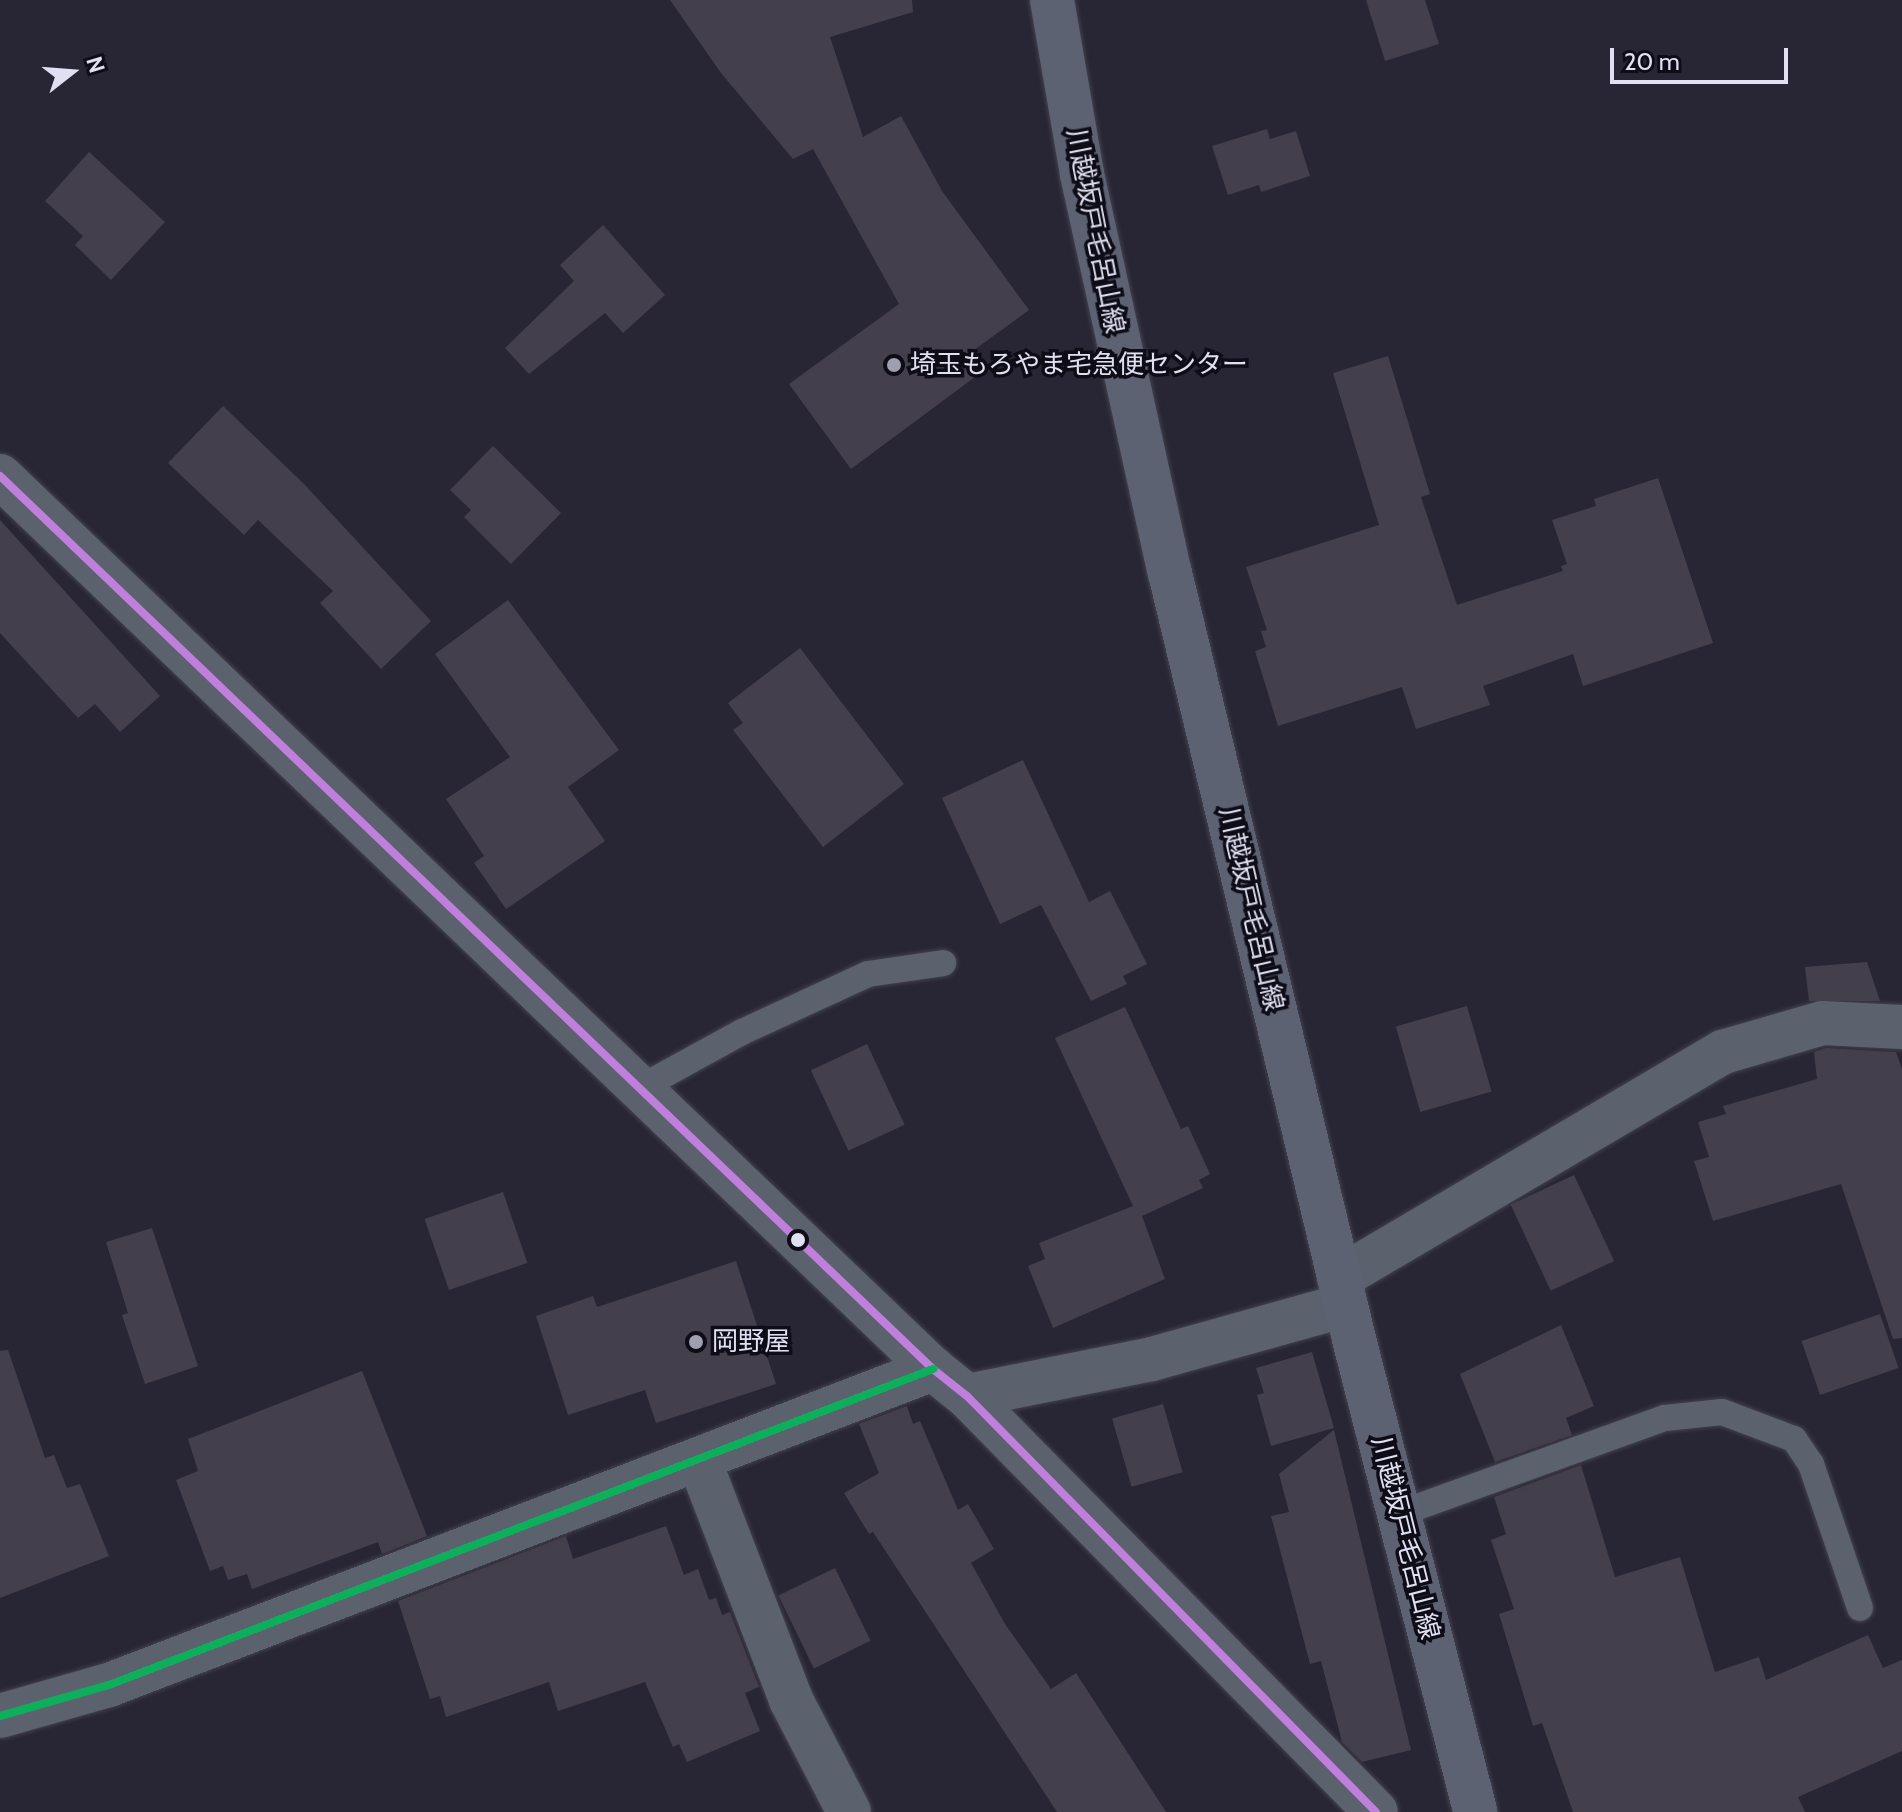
<!DOCTYPE html>
<html>
<head>
<meta charset="utf-8">
<style>
  body { margin:0 }
  #map { position:relative; width:1902px; height:1812px; overflow:hidden; background:#282634; font-family:Cabin,"Noto Sans JP",sans-serif }
  div>[style] { position:absolute }
  .building>* { inset:0; background:#443f4c; transform-origin:0 0 }
  .roads { filter:drop-shadow(0 0 2px #43414e) drop-shadow(0 0 2px #43414e) }
  .lane>* { height:26px; margin:-13px; padding:0 13px; transform-origin:13px; border-radius:13px; background:#5c626d }
  .street>* { height:44px; margin:-22px; padding:0 22px; transform-origin:22px; border-radius:22px; background:#5c626d }
  .primary>* { height:44px; margin:-22px; padding:0 22px; transform-origin:22px; border-radius:22px; background:#5d6272 }
  .bus-1>* { height:8px; margin:-4px; padding:0 4px; transform-origin:4px; border-radius:4px; background:#c07fdc }
  .bus-2>* { height:8px; margin:-4px; padding:0 4px; transform-origin:4px; border-radius:4px; background:#0daf5c }
  .dots>* { width:22px; height:22px; translate:-50% -50%; box-sizing:border-box; border:4px solid #0d0c17; border-radius:50% }
  span { translate:-50% -50%; white-space:nowrap; text-align:center; line-height:1.15; -webkit-text-stroke:7px #0d0c17; paint-order:stroke }
  .street-label { font-size:26px; color:#e1e0f2 }
  .poi-label { font-size:26px; color:#e1e0f2 }
  .left { translate:0 -50%; text-align:left }
  .north { position:absolute; left:32px; top:32px; width:80px; height:80px; -webkit-text-stroke:6px #0d0c17; paint-order:stroke; rotate:73deg; font-size:22px; font-weight:700; line-height:32px; text-align:center; color:#e1e0f2 }
  .north::after { content:''; display:block; margin:auto; width:28px; height:36px; background:#e1e0f2; clip-path:polygon(50% 0,100% 100%,50% 72%,0 100%) }
  .scale { position:absolute; left:1610px; top:48px; width:178px; height:36px; box-sizing:border-box; border:4px solid #e1e0f2; border-top:0; padding-left:10px; font-size:24px; line-height:28px; white-space:nowrap; color:#e1e0f2; -webkit-text-stroke:6px #0d0c17; paint-order:stroke }
</style>
</head>
<body>
<div id="map">
  <div class="building">
    <i style="clip-path:polygon(670px 0,912px 0,913px 12px,830px 37px,863px 137px,901px 116px,942px 191px,1029px 310px,966px 356px,979px 374px,851px 469px,789px 384px,899px 304px,813px 149px,793px 159px,721px 73px)"></i>
    <i style="clip-path:polygon(1366px 0,1425px 0,1439px 44px,1385px 61px)"></i>
    <i style="clip-path:polygon(1267px 129px,1270px 139px,1296px 131px,1310px 176px,1261px 192px,1259px 185px,1228px 195px,1212px 146px)"></i>
    <i style="clip-path:polygon(89px 152px,165px 222px,111px 280px,75px 245px,83px 236px,45px 201px)"></i>
    <i style="clip-path:polygon(603px 225px,665px 295px,623px 333px,605px 313px,529px 374px,505px 348px,574px 281px,560px 265px)"></i>
    <i style="clip-path:polygon(1388px 356px,1430px 494px,1421px 497px,1457px 605px,1563px 571px,1561px 566px,1567px 564px,1552px 520px,1596px 506px,1594px 499px,1658px 478px,1713px 643px,1583px 686px,1573px 654px,1483px 686px,1490px 705px,1416px 729px,1402px 687px,1278px 726px,1255px 651px,1266px 647px,1261px 631px,1267px 630px,1246px 567px,1379px 525px,1333px 373px)"></i>
    <i style="clip-path:polygon(223px 406px,305px 485px,431px 621px,381px 669px,320px 603px,333px 591px,258px 520px,244px 535px,168px 463px)"></i>
    <i style="clip-path:polygon(493px 446px,561px 513px,511px 564px,464px 517px,471px 510px,450px 490px)"></i>
    <i style="clip-path:polygon(0 520px,160px 696px,120px 732px,95px 704px,78px 718px,0 633px)"></i>
    <i style="clip-path:polygon(508px 600px,619px 750px,568px 787px,605px 841px,506px 909px,474px 863px,484px 856px,446px 799px,510px 757px,435px 654px)"></i>
    <i style="clip-path:polygon(800px 648px,904px 784px,823px 847px,733px 730px,743px 723px,728px 703px)"></i>
    <i style="clip-path:polygon(1023px 760px,1089px 902px,1110px 891px,1147px 964px,1123px 976px,1127px 984px,1091px 1001px,1041px 905px,1000px 924px,942px 798px)"></i>
    <i style="clip-path:polygon(1867px 962px,1880px 1001px,1809px 1001px,1805px 967px)"></i>
    <i style="left:1467px;top:1006px;width:89px;height:74px;rotate:74deg"></i>
    <i style="clip-path:polygon(1125px 1007px,1181px 1129px,1188px 1126px,1210px 1174px,1199px 1180px,1203px 1188px,1142px 1216px,1165px 1279px,1053px 1328px,1028px 1266px,1045px 1259px,1039px 1243px,1133px 1206px,1055px 1038px)"></i>
    <i style="left:867px;top:1044px;width:89px;height:62px;rotate:65deg"></i>
    <i style="clip-path:polygon(1826px 1048px,1896px 1052px,1902px 1069px,1902px 1338px,1893px 1339px,1841px 1184px,1713px 1221px,1694px 1161px,1709px 1157px,1698px 1122px,1726px 1114px,1723px 1106px,1817px 1079px,1814px 1052px)"></i>
    <i style="left:1574px;top:1175px;width:95px;height:70px;rotate:65deg"></i>
    <i style="left:503px;top:1192px;width:75px;height:83px;rotate:71deg"></i>
    <i style="clip-path:polygon(152px 1228px,198px 1366px,145px 1384px,122px 1315px,128px 1313px,106px 1242px)"></i>
    <i style="clip-path:polygon(736px 1261px,776px 1384px,656px 1423px,645px 1390px,568px 1415px,536px 1316px,593px 1296px,597px 1307px)"></i>
    <i style="left:1880px;top:1314px;width:57px;height:83px;rotate:71deg"></i>
    <i style="clip-path:polygon(1561px 1325px,1594px 1406px,1566px 1418px,1572px 1435px,1495px 1462px,1460px 1374px)"></i>
    <i style="clip-path:polygon(8px 1350px,45px 1458px,54px 1455px,67px 1488px,80px 1484px,109px 1556px,0 1598px,0 1351px)"></i>
    <i style="clip-path:polygon(1312px 1352px,1334px 1428px,1271px 1446px,1257px 1395px,1264px 1393px,1256px 1368px)"></i>
    <i style="clip-path:polygon(362px 1371px,427px 1536px,382px 1554px,378px 1542px,252px 1589px,247px 1574px,228px 1580px,223px 1566px,210px 1571px,176px 1480px,198px 1471px,188px 1439px)"></i>
    <i style="left:1163px;top:1404px;width:71px;height:53px;rotate:74deg"></i>
    <i style="clip-path:polygon(907px 1406px,913px 1424px,920px 1421px,958px 1510px,968px 1504px,994px 1549px,971px 1563px,1005px 1624px,1051px 1689px,1076px 1673px,1166px 1812px,1057px 1812px,873px 1532px,869px 1534px,844px 1493px,879px 1473px,859px 1424px)"></i>
    <i style="clip-path:polygon(1334px 1430px,1411px 1750px,1362px 1762px,1342px 1742px,1321px 1661px,1310px 1664px,1271px 1516px,1289px 1512px,1279px 1474px)"></i>
    <i style="clip-path:polygon(1581px 1465px,1615px 1577px,1680px 1557px,1715px 1672px,1759px 1657px,1766px 1680px,1868px 1635px,1883px 1668px,1902px 1660px,1902px 1751px,1798px 1797px,1805px 1812px,1573px 1812px,1542px 1723px,1533px 1726px,1499px 1614px,1514px 1609px,1491px 1540px,1506px 1534px,1494px 1497px)"></i>
    <i style="clip-path:polygon(666px 1526px,684px 1575px,698px 1569px,709px 1600px,716px 1598px,722px 1615px,730px 1612px,759px 1687px,745px 1693px,760px 1731px,687px 1762px,679px 1744px,673px 1747px,645px 1682px,558px 1711px,549px 1682px,446px 1717px,440px 1696px,430px 1699px,398px 1601px,566px 1536px,573px 1559px)"></i>
    <i style="left:835px;top:1568px;width:81px;height:63px;rotate:64deg"></i>
  </div>
  <div class="roads">
    <div class="lane">
      <i style="left:640px;top:1088px;width:116px;rotate:-28.8deg"></i>
      <i style="left:742px;top:1032px;width:139px;rotate:-24.7deg"></i>
      <i style="left:868px;top:974px;width:76px;rotate:-8.3deg"></i>
      <i style="left:1398px;top:1514px;width:284px;rotate:-19.8deg"></i>
      <i style="left:1665px;top:1418px;width:57px;rotate:-6deg"></i>
      <i style="left:1722px;top:1412px;width:77px;rotate:20.6deg"></i>
      <i style="left:1794px;top:1439px;width:30px;rotate:56deg"></i>
      <i style="left:1811px;top:1464px;width:152px;rotate:71.2deg"></i>
    </div>
    <div class="street">
      <i style="left:0;top:476px;width:1291px;rotate:43.75deg"></i>
      <i style="left:933px;top:1369px;width:43px;rotate:38.5deg"></i>
      <i style="left:967px;top:1396px;width:583px;rotate:45.49deg"></i>
      <i style="left:1339px;top:1278px;width:446px;rotate:-30.5deg"></i>
      <i style="left:1723px;top:1052px;width:104px;rotate:-16.2deg"></i>
      <i style="left:1823px;top:1023px;width:79px;rotate:2.9deg"></i>
      <i style="left:967px;top:1396px;width:189px;rotate:-11.3deg"></i>
      <i style="left:1152px;top:1359px;width:201px;rotate:-15.6deg"></i>
      <i style="left:699px;top:1460px;width:257px;rotate:69deg"></i>
      <i style="left:791px;top:1700px;width:126px;rotate:62.6deg"></i>
      <i style="left:0;top:1716px;width:113px;rotate:-15.9deg"></i>
      <i style="left:109px;top:1685px;width:883px;rotate:-20.98deg"></i>
    </div>
    <div class="primary">
      <i style="left:1052px;top:0;width:177px;rotate:80.2deg"></i>
      <i style="left:1082px;top:174px;width:409px;rotate:77.6deg"></i>
      <i style="left:1170px;top:573px;width:796px;rotate:76.49deg"></i>
      <i style="left:1356px;top:1347px;width:480px;rotate:75.6deg"></i>
    </div>
  </div>
  <div class="bus-1">
    <i style="left:0;top:476px;width:1291px;rotate:43.75deg"></i>
    <i style="left:933px;top:1369px;width:43px;rotate:38.5deg"></i>
    <i style="left:967px;top:1396px;width:583px;rotate:45.49deg"></i>
  </div>
  <div class="bus-2">
    <i style="left:0;top:1716px;width:113px;rotate:-15.9deg"></i>
    <i style="left:109px;top:1685px;width:883px;rotate:-20.98deg"></i>
  </div>
  <div class="dots">
    <i style="left:894px;top:365px;background:#a09fb0"></i>
    <i style="left:798px;top:1240px;background:#e1e0f2"></i>
    <i style="left:696px;top:1342px;background:#a09fb0"></i>
  </div>
  <div class="street-label">
    <span style="left:1095px;top:231px;rotate:79deg">川越坂戸毛呂山線</span>
    <span style="left:1251px;top:909px;rotate:77deg">川越坂戸毛呂山線</span>
    <span style="left:1405px;top:1538px;rotate:76deg">川越坂戸毛呂山線</span>
  </div>
  <div class="poi-label">
    <span class="left" style="left:910px;top:365px">埼玉もろやま宅急便センター</span>
    <span class="left" style="left:712px;top:1342px">岡野屋</span>
  </div>
  <div class="north">N</div>
  <div class="scale">20 m</div>
</div>
</body>
</html>
